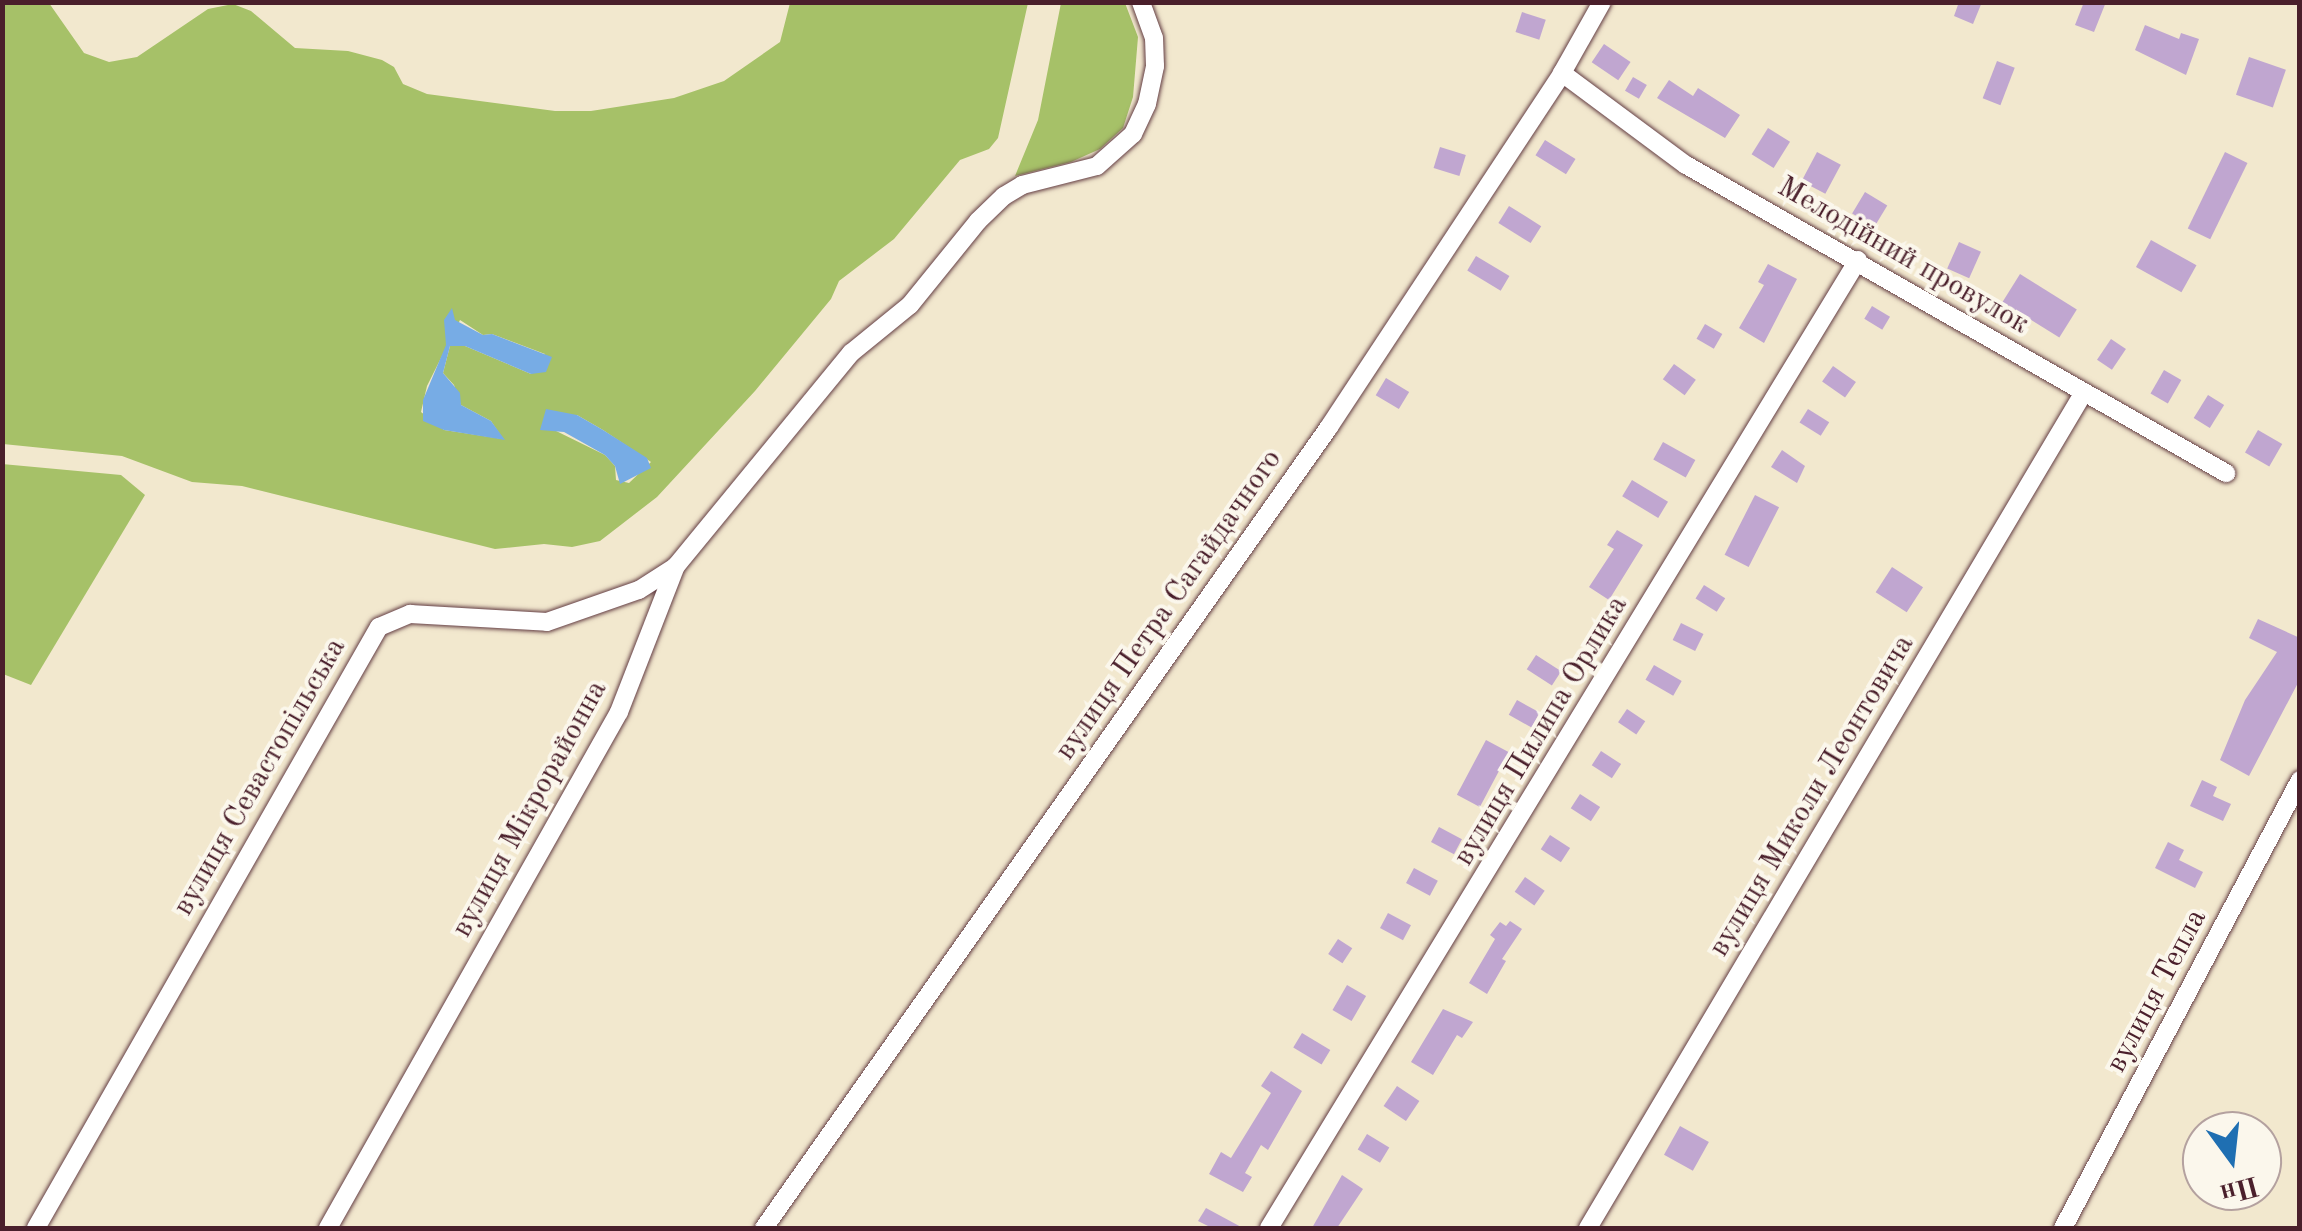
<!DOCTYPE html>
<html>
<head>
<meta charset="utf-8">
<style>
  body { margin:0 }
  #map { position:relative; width:2302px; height:1231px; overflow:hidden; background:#f2e8ce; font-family:"Old Standard TT",serif }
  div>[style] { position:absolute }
  .green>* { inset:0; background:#a6c168 }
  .water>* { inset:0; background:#77ace5 }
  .building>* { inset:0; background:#c0a6d0; transform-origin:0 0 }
  .roads { filter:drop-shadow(0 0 2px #633d43) drop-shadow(0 0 2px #633d43) }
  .street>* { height:18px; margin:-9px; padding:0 9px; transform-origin:9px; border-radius:9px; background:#fff }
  span { translate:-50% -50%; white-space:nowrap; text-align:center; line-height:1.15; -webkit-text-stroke:8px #fbf7ec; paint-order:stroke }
  .street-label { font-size:30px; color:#4a1f2b }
  .frame { position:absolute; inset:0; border:5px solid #4a1f2b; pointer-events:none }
  .north { position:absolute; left:2182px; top:1111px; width:100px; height:100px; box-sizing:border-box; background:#fbf7ec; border:2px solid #b4a19f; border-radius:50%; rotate:165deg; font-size:28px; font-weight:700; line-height:40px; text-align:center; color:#4a1f2b }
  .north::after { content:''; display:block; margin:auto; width:35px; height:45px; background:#1f6fb2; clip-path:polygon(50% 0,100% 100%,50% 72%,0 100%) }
</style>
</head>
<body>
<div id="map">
  <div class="green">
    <i style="clip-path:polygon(evenodd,2px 3px,49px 3px,84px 53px,109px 62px,137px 57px,208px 9px,233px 4px,251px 11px,295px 48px,348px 51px,382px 60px,394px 67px,403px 84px,427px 94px,555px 111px,591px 111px,674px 98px,724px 81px,780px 42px,790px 3px,1028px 3px,998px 138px,989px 149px,960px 160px,894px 239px,839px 281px,831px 299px,755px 391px,657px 497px,600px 541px,572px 547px,544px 544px,495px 549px,242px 486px,192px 482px,122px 456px,3px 444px,2px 3px,460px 320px,483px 335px,492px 334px,545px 354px,531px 374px,465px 346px,450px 346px,443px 373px,454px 385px,461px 405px,491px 421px,503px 439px,444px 430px,421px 412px,427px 386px,460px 320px,2px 3px,577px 415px,603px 430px,651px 462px,629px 483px,616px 480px,615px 466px,605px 455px,548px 427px,577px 415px)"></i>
    <i style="clip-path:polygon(1061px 3px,1125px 3px,1138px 37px,1133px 97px,1123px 128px,1100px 149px,1071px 162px,1015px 176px,1038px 120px)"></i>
    <i style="clip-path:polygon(2px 464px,121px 475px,145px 495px,31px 685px,3px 674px)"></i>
  </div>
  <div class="water">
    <i style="clip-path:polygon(452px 308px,455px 320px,483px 335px,492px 334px,552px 357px,546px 372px,531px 374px,465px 346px,450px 346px,443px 373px,460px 393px,461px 405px,491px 421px,505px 440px,444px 430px,423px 421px,423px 400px,446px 345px,444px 320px)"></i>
    <i style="clip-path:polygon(546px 409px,577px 415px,603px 430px,647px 458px,651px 468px,620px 484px,615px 466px,605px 455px,564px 432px,540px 430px)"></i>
  </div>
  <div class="building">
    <i style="clip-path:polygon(1959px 2px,1982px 2px,1973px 24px,1954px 16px)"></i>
    <i style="clip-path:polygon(2084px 2px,2106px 2px,2094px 32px,2075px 25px)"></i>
    <i style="left:1522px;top:12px;width:25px;height:21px;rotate:18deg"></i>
    <i style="clip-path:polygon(2145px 25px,2179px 39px,2181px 33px,2199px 39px,2186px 75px,2135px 50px)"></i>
    <i style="left:1604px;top:44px;width:32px;height:22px;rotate:34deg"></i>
    <i style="left:2249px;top:57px;width:39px;height:40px;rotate:19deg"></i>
    <i style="left:1997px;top:61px;width:19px;height:40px;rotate:21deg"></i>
    <i style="left:1633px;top:77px;width:16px;height:16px;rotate:30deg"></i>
    <i style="clip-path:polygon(1669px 80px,1693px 96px,1698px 88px,1740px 115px,1725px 138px,1657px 98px)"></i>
    <i style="left:1768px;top:128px;width:26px;height:31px;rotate:32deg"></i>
    <i style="left:1545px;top:140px;width:36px;height:18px;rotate:32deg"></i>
    <i style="left:1440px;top:147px;width:27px;height:22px;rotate:17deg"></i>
    <i style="left:1817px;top:152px;width:27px;height:33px;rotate:28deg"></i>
    <i style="left:2225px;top:152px;width:25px;height:85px;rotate:26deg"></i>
    <i style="left:1865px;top:192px;width:26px;height:25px;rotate:31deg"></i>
    <i style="left:1509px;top:206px;width:38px;height:20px;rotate:32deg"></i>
    <i style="left:2151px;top:240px;width:52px;height:31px;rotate:29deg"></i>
    <i style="left:1959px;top:242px;width:24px;height:29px;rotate:24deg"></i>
    <i style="left:1476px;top:256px;width:39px;height:17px;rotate:31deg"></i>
    <i style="clip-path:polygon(1768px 264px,1797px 279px,1764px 343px,1739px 328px,1764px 285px,1758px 282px)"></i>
    <i style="left:2020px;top:274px;width:67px;height:33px;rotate:32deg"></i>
    <i style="left:1872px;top:306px;width:21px;height:15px;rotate:31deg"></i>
    <i style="left:1705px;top:324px;width:20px;height:17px;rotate:30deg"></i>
    <i style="left:2111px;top:339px;width:18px;height:25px;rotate:34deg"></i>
    <i style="left:1674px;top:364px;width:27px;height:19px;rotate:36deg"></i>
    <i style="left:1833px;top:366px;width:28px;height:19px;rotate:35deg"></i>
    <i style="left:2164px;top:370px;width:20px;height:27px;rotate:30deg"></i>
    <i style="left:1386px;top:378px;width:27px;height:20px;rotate:31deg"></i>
    <i style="left:2208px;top:395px;width:19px;height:27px;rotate:32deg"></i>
    <i style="left:1808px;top:409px;width:25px;height:16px;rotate:32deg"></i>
    <i style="left:2258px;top:430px;width:28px;height:26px;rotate:30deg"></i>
    <i style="left:1663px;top:442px;width:37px;height:20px;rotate:29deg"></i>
    <i style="clip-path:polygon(1782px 450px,1805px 466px,1797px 483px,1771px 467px)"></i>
    <i style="left:1632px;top:480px;width:42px;height:19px;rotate:31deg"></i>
    <i style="left:1755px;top:495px;width:27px;height:67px;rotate:27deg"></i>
    <i style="clip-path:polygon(1617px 530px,1643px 545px,1609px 600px,1589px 587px,1614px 549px,1607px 545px)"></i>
    <i style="left:1892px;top:567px;width:37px;height:30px;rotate:33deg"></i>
    <i style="left:1704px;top:585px;width:25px;height:16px;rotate:32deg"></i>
    <i style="clip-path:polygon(2258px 619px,2300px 638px,2300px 679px,2249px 776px,2220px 760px,2245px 700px,2277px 652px,2249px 638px)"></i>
    <i style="left:1681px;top:623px;width:25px;height:19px;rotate:26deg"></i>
    <i style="left:1536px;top:655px;width:30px;height:17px;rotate:33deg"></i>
    <i style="left:1654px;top:665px;width:32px;height:17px;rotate:30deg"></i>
    <i style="left:1517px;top:700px;width:26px;height:17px;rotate:29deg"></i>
    <i style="left:1627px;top:709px;width:22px;height:16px;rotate:34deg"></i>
    <i style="left:1486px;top:740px;width:26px;height:62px;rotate:28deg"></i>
    <i style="left:1601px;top:751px;width:24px;height:17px;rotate:33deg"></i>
    <i style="clip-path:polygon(2202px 780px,2217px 787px,2213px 796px,2231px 804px,2223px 821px,2190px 806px)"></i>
    <i style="left:1580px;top:794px;width:24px;height:17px;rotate:33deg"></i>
    <i style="left:1439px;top:827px;width:26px;height:17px;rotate:28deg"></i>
    <i style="left:1550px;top:835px;width:24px;height:17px;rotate:33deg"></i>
    <i style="clip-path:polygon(2168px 842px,2184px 850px,2179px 860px,2203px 872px,2195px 888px,2155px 868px)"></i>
    <i style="left:1414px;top:868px;width:27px;height:17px;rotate:28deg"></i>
    <i style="left:1525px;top:877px;width:24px;height:18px;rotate:35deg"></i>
    <i style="left:1388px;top:913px;width:26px;height:17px;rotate:28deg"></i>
    <i style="clip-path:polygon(1510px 921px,1522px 929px,1502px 959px,1506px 961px,1487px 994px,1469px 983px,1495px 939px,1490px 935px,1500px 922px,1506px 926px)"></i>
    <i style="left:1338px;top:939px;width:17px;height:18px;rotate:33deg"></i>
    <i style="left:1347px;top:985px;width:22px;height:29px;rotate:30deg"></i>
    <i style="clip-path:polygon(1443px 1009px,1473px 1022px,1462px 1038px,1457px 1035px,1433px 1075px,1411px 1062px)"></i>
    <i style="left:1302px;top:1033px;width:33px;height:17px;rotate:31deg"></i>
    <i style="clip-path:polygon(1271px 1071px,1302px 1091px,1268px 1150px,1261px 1145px,1245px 1173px,1252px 1177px,1243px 1192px,1209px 1174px,1221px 1152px,1231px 1158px,1271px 1093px,1261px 1086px)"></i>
    <i style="left:1397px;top:1086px;width:27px;height:24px;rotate:34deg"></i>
    <i style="left:1680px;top:1126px;width:33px;height:33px;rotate:29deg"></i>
    <i style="left:1367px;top:1134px;width:26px;height:18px;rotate:31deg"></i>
    <i style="clip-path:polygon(1342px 1175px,1363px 1189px,1337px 1228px,1312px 1228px)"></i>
    <i style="clip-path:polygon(1206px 1208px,1243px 1228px,1212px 1228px,1198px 1221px)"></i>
  </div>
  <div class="roads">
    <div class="street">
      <i style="left:1562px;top:73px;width:154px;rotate:36.6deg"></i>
      <i style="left:1686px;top:165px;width:622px;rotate:29.7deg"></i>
      <i style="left:36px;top:1228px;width:692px;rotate:-60.29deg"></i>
      <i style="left:379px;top:627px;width:34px;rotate:-23deg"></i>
      <i style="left:410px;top:614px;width:137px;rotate:3.3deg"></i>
      <i style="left:547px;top:622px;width:97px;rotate:-19.2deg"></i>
      <i style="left:639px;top:590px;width:43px;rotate:-32.6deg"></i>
      <i style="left:328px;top:1228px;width:592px;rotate:-60.58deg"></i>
      <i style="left:619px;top:712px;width:157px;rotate:-68.7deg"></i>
      <i style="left:676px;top:566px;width:276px;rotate:-50.6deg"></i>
      <i style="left:851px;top:353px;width:76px;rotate:-39.1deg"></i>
      <i style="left:910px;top:305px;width:108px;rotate:-51deg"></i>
      <i style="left:978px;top:221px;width:36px;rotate:-44deg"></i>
      <i style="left:1004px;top:196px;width:21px;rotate:-31deg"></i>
      <i style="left:1022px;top:185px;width:77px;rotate:-14.2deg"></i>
      <i style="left:1097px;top:166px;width:48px;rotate:-41.6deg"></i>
      <i style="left:1133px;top:134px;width:33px;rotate:-65deg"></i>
      <i style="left:1147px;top:104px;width:39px;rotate:-78deg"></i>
      <i style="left:1155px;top:66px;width:28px;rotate:-92deg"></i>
      <i style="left:1154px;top:38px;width:38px;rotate:-110deg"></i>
      <i style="left:764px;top:1228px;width:980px;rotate:-54.8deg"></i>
      <i style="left:1329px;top:427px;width:424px;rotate:-56.6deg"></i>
      <i style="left:1562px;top:73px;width:81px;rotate:-60.6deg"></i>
      <i style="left:1269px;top:1228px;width:1133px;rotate:-58.68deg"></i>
      <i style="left:1588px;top:1228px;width:972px;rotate:-59.32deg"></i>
      <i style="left:2063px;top:1228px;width:507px;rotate:-62.12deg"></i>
    </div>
  </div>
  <div class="street-label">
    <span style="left:1903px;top:256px;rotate:30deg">Мелодійний провулок</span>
    <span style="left:1169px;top:605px;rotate:-55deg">вулиця Петра Сагайдачного</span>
    <span style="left:1541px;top:731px;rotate:-59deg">вулиця Пилипа Орлика</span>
    <span style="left:260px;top:777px;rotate:-60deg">вулиця Севастопільська</span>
    <span style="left:1812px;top:796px;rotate:-59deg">вулиця Миколи Леонтовича</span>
    <span style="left:530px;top:809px;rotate:-61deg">вулиця Мікрорайонна</span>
    <span style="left:2157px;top:991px;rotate:-62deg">вулиця Тепла</span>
  </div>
  <div class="frame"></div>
  <div class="north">Пн</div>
</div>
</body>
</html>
